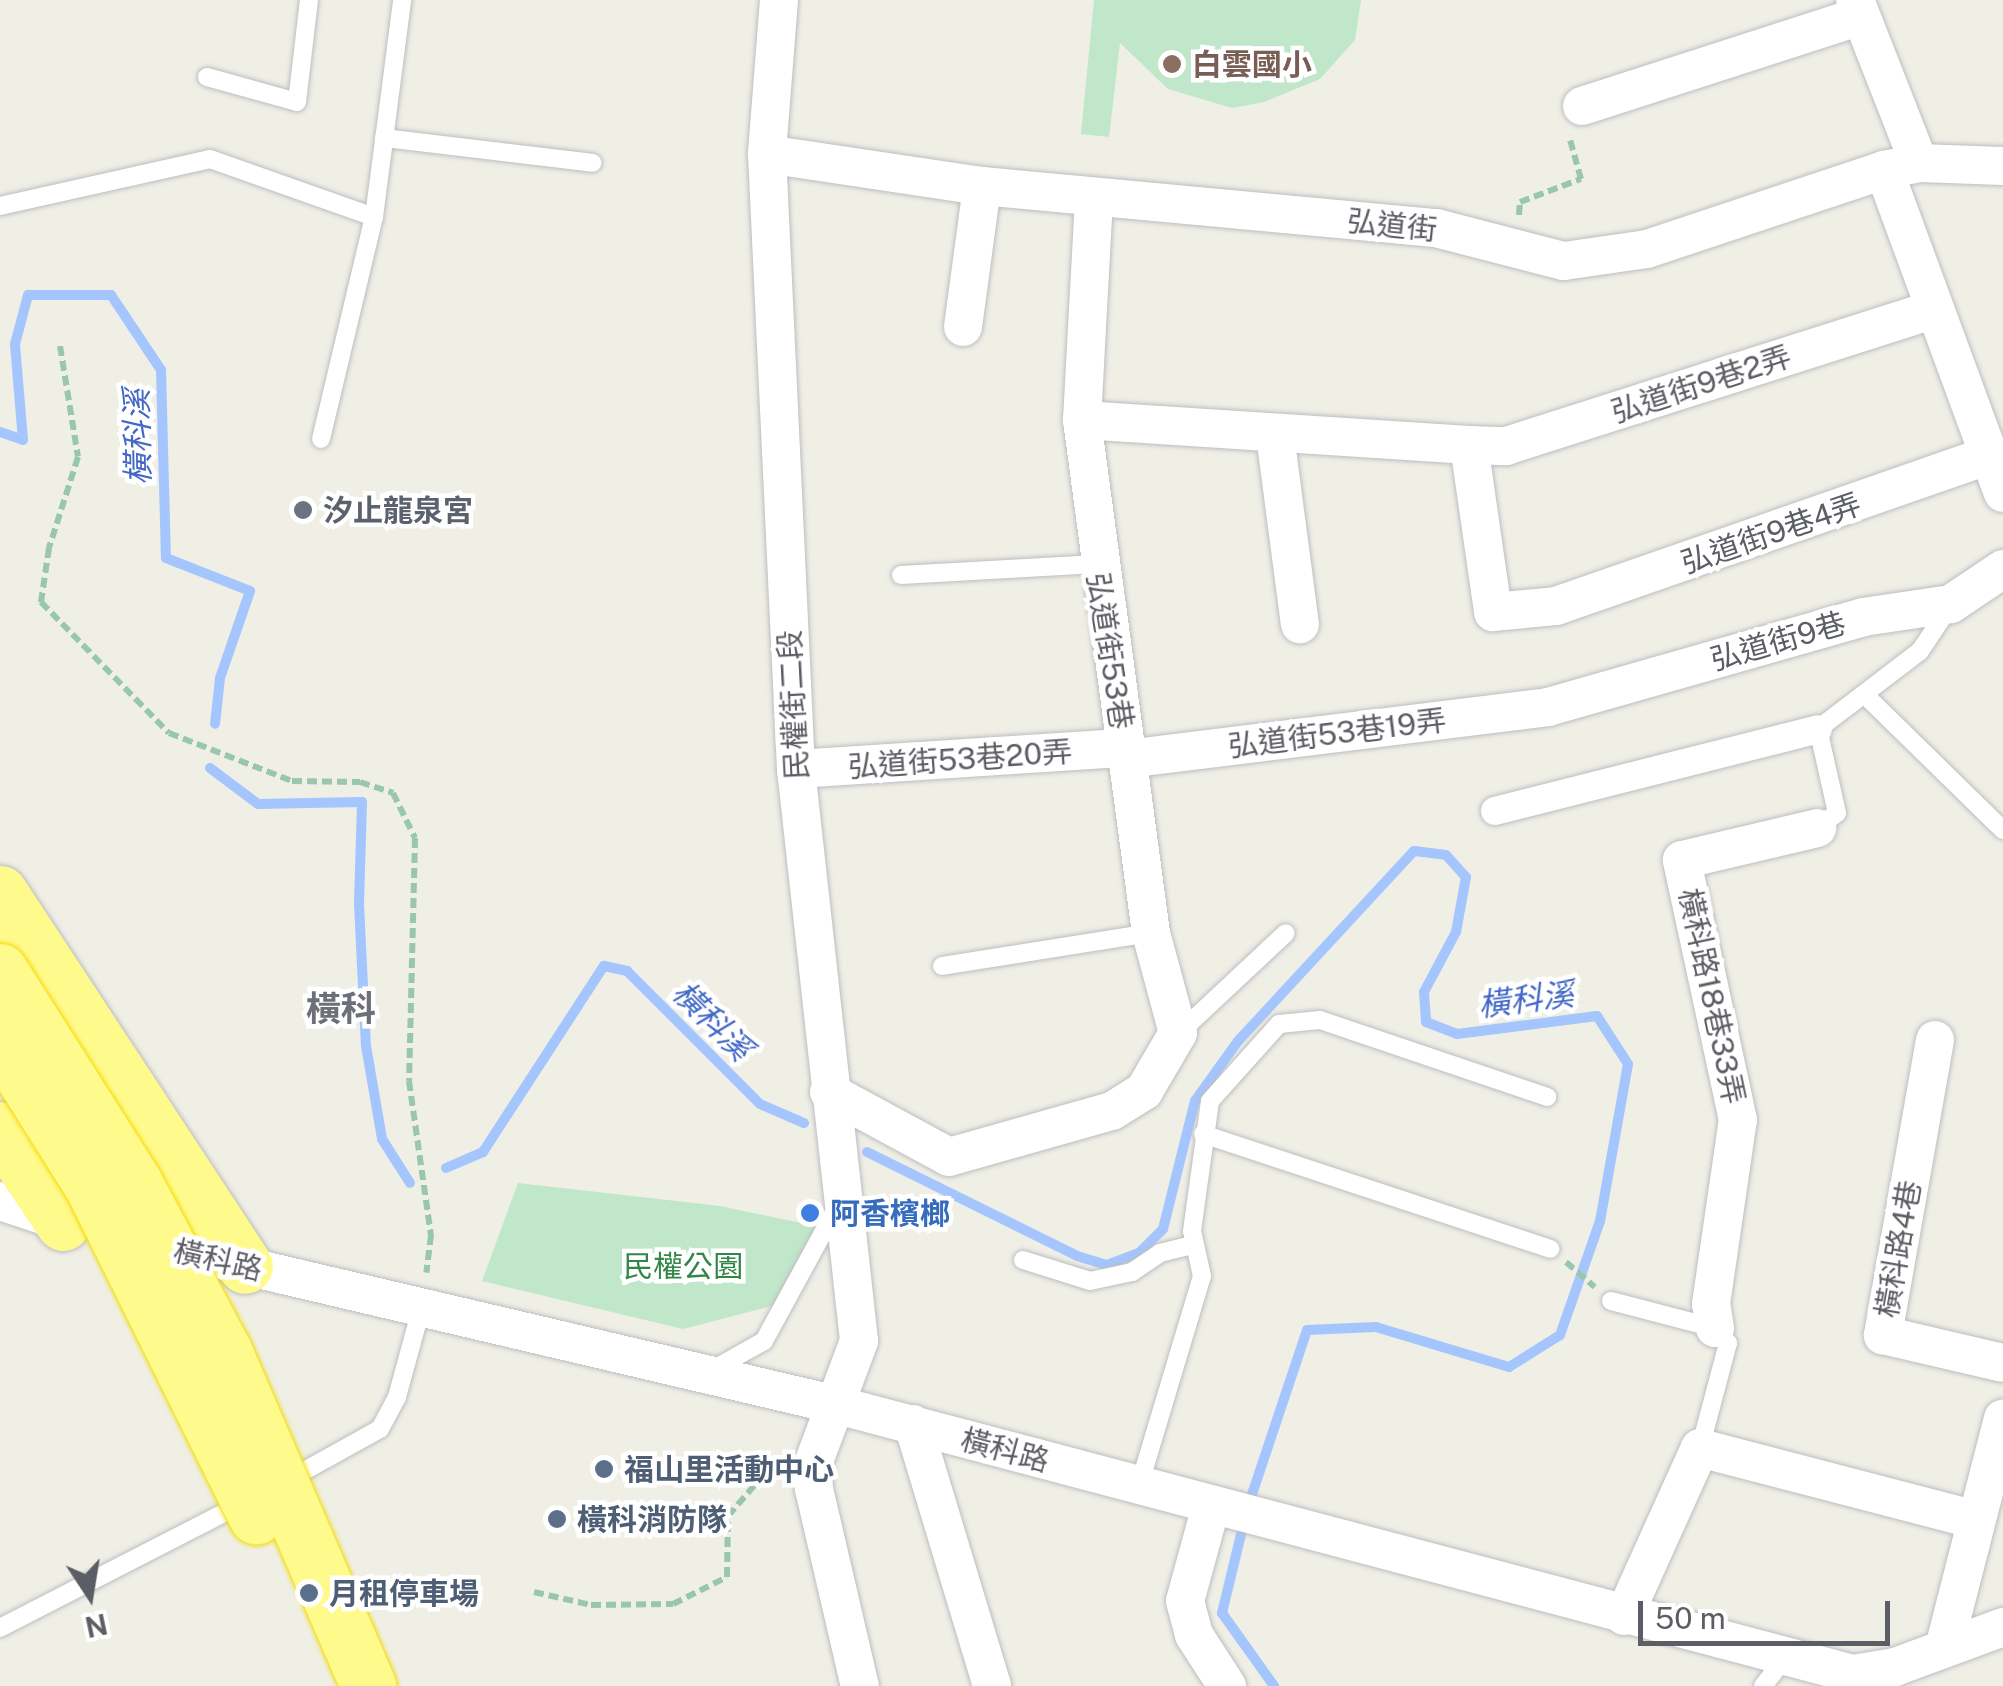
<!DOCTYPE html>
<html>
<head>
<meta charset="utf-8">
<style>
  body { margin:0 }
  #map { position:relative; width:2003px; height:1686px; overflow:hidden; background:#efefe5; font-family:"Public Sans","Noto Sans TC",sans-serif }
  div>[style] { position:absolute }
  .green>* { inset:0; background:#c0e7c9 }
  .stream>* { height:10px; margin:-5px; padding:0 5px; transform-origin:5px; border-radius:5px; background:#a5c5ff }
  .path>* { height:6px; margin-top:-3px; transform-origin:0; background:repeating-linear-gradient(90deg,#98c6af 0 10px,transparent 0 15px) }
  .roads { filter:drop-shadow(0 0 2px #bcbdc3) drop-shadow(0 0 2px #bcbdc3) }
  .service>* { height:18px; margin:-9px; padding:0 9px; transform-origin:9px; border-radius:9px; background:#fff }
  .pedestrian>* { height:28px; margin:-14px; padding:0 14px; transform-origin:14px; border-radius:14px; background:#fff }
  .minor>* { height:38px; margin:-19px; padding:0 19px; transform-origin:19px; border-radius:19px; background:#fff }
  .motorway>* { height:55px; margin:-27.5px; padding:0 27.5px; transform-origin:27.5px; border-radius:27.5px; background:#fffa8c }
  .bridges { filter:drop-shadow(0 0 2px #f4da00) drop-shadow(0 0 2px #f4da00) }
  .motorway-bridge>* { height:55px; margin:-27.5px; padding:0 27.5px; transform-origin:27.5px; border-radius:27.5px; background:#fffa8c }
  .dots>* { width:28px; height:28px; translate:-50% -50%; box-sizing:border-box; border:5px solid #fff; border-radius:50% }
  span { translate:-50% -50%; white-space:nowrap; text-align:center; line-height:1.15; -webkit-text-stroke:9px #fff; paint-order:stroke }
  .education-label { font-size:30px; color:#785e54; font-weight:700 }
  .left { translate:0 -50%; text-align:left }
  .street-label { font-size:30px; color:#5c5e65 }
  .worship-label { font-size:30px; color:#5b616d; font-weight:700 }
  .shop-label { font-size:30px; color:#366cbe; font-weight:700 }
  .park-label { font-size:30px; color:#328648 }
  .service-label { font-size:30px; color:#4e5e75; font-weight:700 }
  .water-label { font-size:32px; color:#4368c7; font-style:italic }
  .quarter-label { font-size:35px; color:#6d7078; font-weight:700 }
  .north { position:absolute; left:40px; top:1546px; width:100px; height:100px; -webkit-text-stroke:8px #fff; paint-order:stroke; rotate:168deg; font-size:28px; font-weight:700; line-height:40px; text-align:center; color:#5c5e65 }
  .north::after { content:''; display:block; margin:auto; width:35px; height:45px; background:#5c5e65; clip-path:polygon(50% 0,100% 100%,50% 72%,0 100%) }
  .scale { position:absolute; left:1638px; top:1601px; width:252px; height:45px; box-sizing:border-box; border:5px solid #5c5e65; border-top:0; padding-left:12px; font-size:30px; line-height:35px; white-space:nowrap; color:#5c5e65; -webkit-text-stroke:8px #fff; paint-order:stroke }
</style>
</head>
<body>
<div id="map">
  <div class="green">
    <i style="clip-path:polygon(1094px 0,1361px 0,1355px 40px,1320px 79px,1264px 102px,1232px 108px,1168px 89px,1120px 43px,1109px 137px,1081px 134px)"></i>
    <i style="clip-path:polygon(518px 1183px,720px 1206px,820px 1227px,776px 1305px,683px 1329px,482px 1281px)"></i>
  </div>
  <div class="stream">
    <i style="left:0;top:432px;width:24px;rotate:19deg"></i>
    <i style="left:23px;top:440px;width:96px;rotate:-94.8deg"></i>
    <i style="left:15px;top:344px;width:51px;rotate:-75.1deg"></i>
    <i style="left:28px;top:295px;width:83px"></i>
    <i style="left:111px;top:295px;width:90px;rotate:56.3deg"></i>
    <i style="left:161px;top:370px;width:188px;rotate:88.5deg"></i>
    <i style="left:166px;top:558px;width:90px;rotate:21.4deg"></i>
    <i style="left:250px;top:591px;width:92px;rotate:109deg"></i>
    <i style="left:220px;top:678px;width:46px;rotate:96.2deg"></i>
    <i style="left:210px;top:768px;width:60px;rotate:36.9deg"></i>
    <i style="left:258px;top:804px;width:104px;rotate:-1.1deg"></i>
    <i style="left:362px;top:802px;width:102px;rotate:91.7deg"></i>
    <i style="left:359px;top:904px;width:142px;rotate:87.2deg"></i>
    <i style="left:366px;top:1046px;width:94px;rotate:80.2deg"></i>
    <i style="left:382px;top:1139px;width:52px;rotate:57.5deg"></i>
    <i style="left:867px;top:1152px;width:234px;rotate:26.3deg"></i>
    <i style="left:1077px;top:1256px;width:31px;rotate:17deg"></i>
    <i style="left:1107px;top:1265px;width:34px;rotate:-21deg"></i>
    <i style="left:1139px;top:1253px;width:34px;rotate:-45deg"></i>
    <i style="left:1163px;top:1229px;width:132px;rotate:-76deg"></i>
    <i style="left:1195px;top:1101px;width:74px;rotate:-54.4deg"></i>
    <i style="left:1238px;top:1041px;width:259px;rotate:-47.2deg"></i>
    <i style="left:1414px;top:851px;width:32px;rotate:7deg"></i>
    <i style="left:1446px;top:855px;width:30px;rotate:48deg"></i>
    <i style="left:1466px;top:877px;width:56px;rotate:100.3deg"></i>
    <i style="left:1456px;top:932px;width:68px;rotate:118.1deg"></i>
    <i style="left:1424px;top:992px;width:30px;rotate:86deg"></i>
    <i style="left:1426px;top:1022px;width:33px;rotate:21deg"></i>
    <i style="left:1457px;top:1034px;width:141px;rotate:-7.3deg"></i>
    <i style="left:1597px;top:1016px;width:57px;rotate:57.1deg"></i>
    <i style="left:1628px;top:1064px;width:159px;rotate:100.1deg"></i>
    <i style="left:1600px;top:1221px;width:121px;rotate:109.3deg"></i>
    <i style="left:1560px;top:1335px;width:60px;rotate:147.9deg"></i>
    <i style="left:1509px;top:1367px;width:139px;rotate:-163.3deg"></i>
    <i style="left:1376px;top:1327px;width:69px;rotate:177.5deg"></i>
    <i style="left:1307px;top:1330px;width:186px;rotate:108.5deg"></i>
    <i style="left:446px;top:1168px;width:40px;rotate:-23.4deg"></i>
    <i style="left:483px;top:1152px;width:222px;rotate:-57deg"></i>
    <i style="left:604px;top:966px;width:24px;rotate:12deg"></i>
    <i style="left:627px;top:971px;width:188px;rotate:45deg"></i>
    <i style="left:760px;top:1104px;width:48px;rotate:23.4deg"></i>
    <i style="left:1244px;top:1522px;width:94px;rotate:103.6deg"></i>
    <i style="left:1222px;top:1613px;width:90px;rotate:54.5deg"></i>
  </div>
  <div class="path">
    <i style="left:1519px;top:215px;width:13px;rotate:-86deg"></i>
    <i style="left:1520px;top:202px;width:65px;rotate:-20.7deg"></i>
    <i style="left:1581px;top:179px;width:45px;rotate:-105.6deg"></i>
    <i style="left:60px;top:346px;width:112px;rotate:80.8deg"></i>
    <i style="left:78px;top:457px;width:96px;rotate:107.7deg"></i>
    <i style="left:49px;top:548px;width:55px;rotate:98.4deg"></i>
    <i style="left:41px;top:602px;width:183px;rotate:45.7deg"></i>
    <i style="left:169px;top:733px;width:132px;rotate:21.3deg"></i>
    <i style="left:292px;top:781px;width:68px;rotate:0.8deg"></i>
    <i style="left:360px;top:782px;width:35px;rotate:18deg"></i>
    <i style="left:393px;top:793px;width:50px;rotate:63.9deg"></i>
    <i style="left:415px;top:838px;width:243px;rotate:91.4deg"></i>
    <i style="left:409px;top:1081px;width:156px;rotate:81.9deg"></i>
    <i style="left:431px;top:1235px;width:38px;rotate:97deg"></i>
    <i style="left:1566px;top:1262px;width:38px;rotate:41deg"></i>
    <i style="left:534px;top:1592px;width:58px;rotate:12.8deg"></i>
    <i style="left:591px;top:1605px;width:82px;rotate:-0.7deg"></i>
    <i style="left:673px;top:1604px;width:60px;rotate:-26.6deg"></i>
    <i style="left:727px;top:1577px;width:61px;rotate:-89.1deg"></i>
    <i style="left:728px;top:1516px;width:48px;rotate:-49.3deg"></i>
  </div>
  <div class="roads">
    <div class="service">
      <i style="left:207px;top:77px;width:93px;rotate:15.5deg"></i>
      <i style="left:297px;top:102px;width:103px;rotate:-83.3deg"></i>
      <i style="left:384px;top:138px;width:210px;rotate:6.8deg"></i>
      <i style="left:0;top:206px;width:215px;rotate:-12.6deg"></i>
      <i style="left:210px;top:159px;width:174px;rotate:19.5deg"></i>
      <i style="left:321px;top:439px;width:228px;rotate:-76.6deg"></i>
      <i style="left:374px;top:217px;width:219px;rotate:-82.6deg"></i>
      <i style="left:901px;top:575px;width:196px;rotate:-3.2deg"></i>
      <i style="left:1867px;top:697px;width:190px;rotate:44.4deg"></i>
      <i style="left:1817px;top:828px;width:25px;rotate:-37deg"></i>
      <i style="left:1837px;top:813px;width:86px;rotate:-102.7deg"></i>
      <i style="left:1818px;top:729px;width:128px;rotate:-37.4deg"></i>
      <i style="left:1920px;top:651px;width:50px;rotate:-56.3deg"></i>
      <i style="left:942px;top:966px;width:212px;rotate:-9deg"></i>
      <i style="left:1179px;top:1033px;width:146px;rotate:-43.1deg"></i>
      <i style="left:1203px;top:1134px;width:366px;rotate:18.3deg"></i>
      <i style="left:1023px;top:1260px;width:70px;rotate:17.4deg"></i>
      <i style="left:1090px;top:1281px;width:43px;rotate:-12.1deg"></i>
      <i style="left:1132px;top:1272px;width:34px;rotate:-34deg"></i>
      <i style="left:1160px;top:1253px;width:33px;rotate:-14deg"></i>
      <i style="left:1611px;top:1301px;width:107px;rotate:14.6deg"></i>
      <i style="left:1715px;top:1328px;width:20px;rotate:49deg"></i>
      <i style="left:1728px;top:1343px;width:109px;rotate:104.9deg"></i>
      <i style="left:714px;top:1369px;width:57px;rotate:-29.2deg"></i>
      <i style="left:764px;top:1341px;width:155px;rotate:-61.4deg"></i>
      <i style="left:286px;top:1481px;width:107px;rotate:-29deg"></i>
      <i style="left:380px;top:1429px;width:36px;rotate:-62deg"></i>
      <i style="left:397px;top:1397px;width:91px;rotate:-74.7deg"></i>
      <i style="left:1139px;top:1486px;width:219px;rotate:-73.3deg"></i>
      <i style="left:1202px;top:1276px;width:46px;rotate:-102.5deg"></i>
      <i style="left:1192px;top:1231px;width:131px;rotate:-82.1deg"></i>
      <i style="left:1210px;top:1101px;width:103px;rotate:-48.1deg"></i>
      <i style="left:1279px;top:1024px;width:41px;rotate:-5.6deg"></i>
      <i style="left:1320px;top:1020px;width:240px;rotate:18.7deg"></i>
      <i style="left:0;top:1628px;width:276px;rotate:-27.2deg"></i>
      <i style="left:1763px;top:1686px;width:36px;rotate:-52deg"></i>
    </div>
    <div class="pedestrian">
      <i style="left:1495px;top:811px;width:333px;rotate:-14.2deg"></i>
    </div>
    <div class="minor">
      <i style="left:779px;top:0;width:154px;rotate:94.5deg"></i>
      <i style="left:767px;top:154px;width:616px;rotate:87.3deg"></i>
      <i style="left:796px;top:769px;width:575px;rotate:83.71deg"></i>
      <i style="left:859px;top:1341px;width:131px;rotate:110.5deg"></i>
      <i style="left:813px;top:1464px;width:25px;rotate:88deg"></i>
      <i style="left:814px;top:1489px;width:202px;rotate:76.9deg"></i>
      <i style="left:1855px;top:0;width:175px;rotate:68.6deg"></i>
      <i style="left:1582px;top:106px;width:293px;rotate:-17.9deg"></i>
      <i style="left:767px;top:154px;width:217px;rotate:8.5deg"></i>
      <i style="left:982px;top:186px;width:456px;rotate:5.3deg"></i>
      <i style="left:1436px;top:228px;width:132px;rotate:14.5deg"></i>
      <i style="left:1564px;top:261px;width:84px;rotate:-8.2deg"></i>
      <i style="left:1647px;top:249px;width:250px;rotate:-18.4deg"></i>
      <i style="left:1884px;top:170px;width:36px;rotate:-11deg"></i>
      <i style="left:1919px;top:163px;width:84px;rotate:2deg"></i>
      <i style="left:1884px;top:170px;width:344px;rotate:69.8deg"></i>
      <i style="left:963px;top:327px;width:142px;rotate:-82.3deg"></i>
      <i style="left:1082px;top:420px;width:388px;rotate:3.7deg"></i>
      <i style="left:1469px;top:445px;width:169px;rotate:81.8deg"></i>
      <i style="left:1493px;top:612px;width:63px;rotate:-5.4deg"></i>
      <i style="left:1556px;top:606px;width:453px;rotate:-19.2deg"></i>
      <i style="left:1275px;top:435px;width:191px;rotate:82.5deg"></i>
      <i style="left:1469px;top:445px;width:37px;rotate:2deg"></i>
      <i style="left:1506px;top:446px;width:446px;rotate:-17.7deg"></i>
      <i style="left:1126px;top:759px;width:425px;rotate:-7deg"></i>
      <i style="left:1548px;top:707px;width:328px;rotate:-15.9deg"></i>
      <i style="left:1863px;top:617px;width:89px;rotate:-8.4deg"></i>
      <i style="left:1951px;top:604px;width:63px;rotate:-33.9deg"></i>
      <i style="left:796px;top:769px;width:330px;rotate:-3.7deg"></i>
      <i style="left:1935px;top:1040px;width:300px;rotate:100deg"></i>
      <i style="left:1883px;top:1335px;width:123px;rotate:13.1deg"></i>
      <i style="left:829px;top:1092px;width:136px;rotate:28.4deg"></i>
      <i style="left:949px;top:1157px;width:169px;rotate:-15.8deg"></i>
      <i style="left:1112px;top:1111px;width:38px;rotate:-32deg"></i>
      <i style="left:1144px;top:1091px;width:67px;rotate:-59.6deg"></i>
      <i style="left:1178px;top:1033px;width:104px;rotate:-105.1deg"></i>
      <i style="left:1151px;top:933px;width:518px;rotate:-97.66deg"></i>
      <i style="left:1082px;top:420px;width:222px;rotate:-86.9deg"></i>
      <i style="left:0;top:1201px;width:73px;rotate:18.4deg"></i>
      <i style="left:224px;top:1261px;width:630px;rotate:13.22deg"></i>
      <i style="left:837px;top:1405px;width:1051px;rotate:14.83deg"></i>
      <i style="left:1853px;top:1674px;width:43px;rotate:-9.5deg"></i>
      <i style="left:1895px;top:1667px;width:115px;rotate:-20.3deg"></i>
      <i style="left:1715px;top:1328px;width:24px;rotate:-99deg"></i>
      <i style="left:1711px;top:1304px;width:186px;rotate:-81.7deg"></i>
      <i style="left:1738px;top:1120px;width:266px;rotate:-102.2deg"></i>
      <i style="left:1682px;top:860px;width:139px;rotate:-13.3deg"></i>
      <i style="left:913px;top:1424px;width:274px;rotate:73.2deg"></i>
      <i style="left:1211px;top:1506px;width:98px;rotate:105.3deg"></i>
      <i style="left:1185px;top:1601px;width:35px;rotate:75deg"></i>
      <i style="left:1194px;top:1635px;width:61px;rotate:57.1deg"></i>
      <i style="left:1624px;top:1616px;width:184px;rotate:-65.7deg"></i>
      <i style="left:1700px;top:1448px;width:285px;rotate:14.6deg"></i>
      <i style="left:1944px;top:1648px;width:237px;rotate:-75.6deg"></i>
    </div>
    <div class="motorway">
      <i style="left:0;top:893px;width:446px;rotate:56.7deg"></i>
      <i style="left:0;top:1129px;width:113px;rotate:56.2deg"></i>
    </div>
  </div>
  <div class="bridges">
    <div class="motorway-bridge">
      <i style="left:0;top:971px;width:250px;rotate:57.6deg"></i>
      <i style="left:134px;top:1182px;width:191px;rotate:62deg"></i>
      <i style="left:224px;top:1351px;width:365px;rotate:66.7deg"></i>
      <i style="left:0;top:1040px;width:173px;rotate:57.8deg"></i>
      <i style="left:92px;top:1186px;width:369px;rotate:63.6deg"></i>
    </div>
  </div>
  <div class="dots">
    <i style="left:1172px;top:64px;background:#8d6e63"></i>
    <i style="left:303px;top:510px;background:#6b7280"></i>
    <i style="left:810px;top:1213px;background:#3f7fe0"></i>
    <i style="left:604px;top:1469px;background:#5c6f8a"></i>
    <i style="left:557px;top:1519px;background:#5c6f8a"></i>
    <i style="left:309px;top:1593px;background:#5c6f8a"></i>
  </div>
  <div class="education-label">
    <span class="left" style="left:1192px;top:64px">白雲國小</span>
  </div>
  <div class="street-label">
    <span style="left:1392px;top:225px;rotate:6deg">弘道街</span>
    <span style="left:1701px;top:384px;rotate:-18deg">弘道街9巷2弄</span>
    <span style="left:1771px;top:533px;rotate:-19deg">弘道街9巷4弄</span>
    <span style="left:1778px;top:641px;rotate:-16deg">弘道街9巷</span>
    <span style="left:1110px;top:651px;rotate:81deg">弘道街53巷</span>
    <span style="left:793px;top:705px;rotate:-93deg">民權街二段</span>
    <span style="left:1337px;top:733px;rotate:-7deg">弘道街53巷19弄</span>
    <span style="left:960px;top:759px;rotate:-4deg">弘道街53巷20弄</span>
    <span style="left:1712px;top:996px;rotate:78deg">橫科路18巷33弄</span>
    <span style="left:1898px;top:1249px;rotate:-80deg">橫科路4巷</span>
    <span style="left:218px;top:1260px;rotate:13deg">橫科路</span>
    <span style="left:1005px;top:1450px;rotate:15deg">橫科路</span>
  </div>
  <div class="worship-label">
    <span class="left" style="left:323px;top:510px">汐止龍泉宮</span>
  </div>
  <div class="shop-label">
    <span class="left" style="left:830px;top:1213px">阿香檳榔</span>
  </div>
  <div class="park-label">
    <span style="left:683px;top:1266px">民權公園</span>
  </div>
  <div class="service-label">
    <span class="left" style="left:624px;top:1469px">福山里活動中心</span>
    <span class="left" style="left:577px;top:1519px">橫科消防隊</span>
    <span class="left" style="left:329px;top:1593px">月租停車場</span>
  </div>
  <div class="water-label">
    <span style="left:138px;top:437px;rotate:-91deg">橫科溪</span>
    <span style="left:1526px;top:1000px;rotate:-7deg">橫科溪</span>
    <span style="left:712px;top:1021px;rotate:45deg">橫科溪</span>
  </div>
  <div class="quarter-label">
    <span style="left:341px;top:1009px">橫科</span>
  </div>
  <div class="north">N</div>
  <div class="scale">50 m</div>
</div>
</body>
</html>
